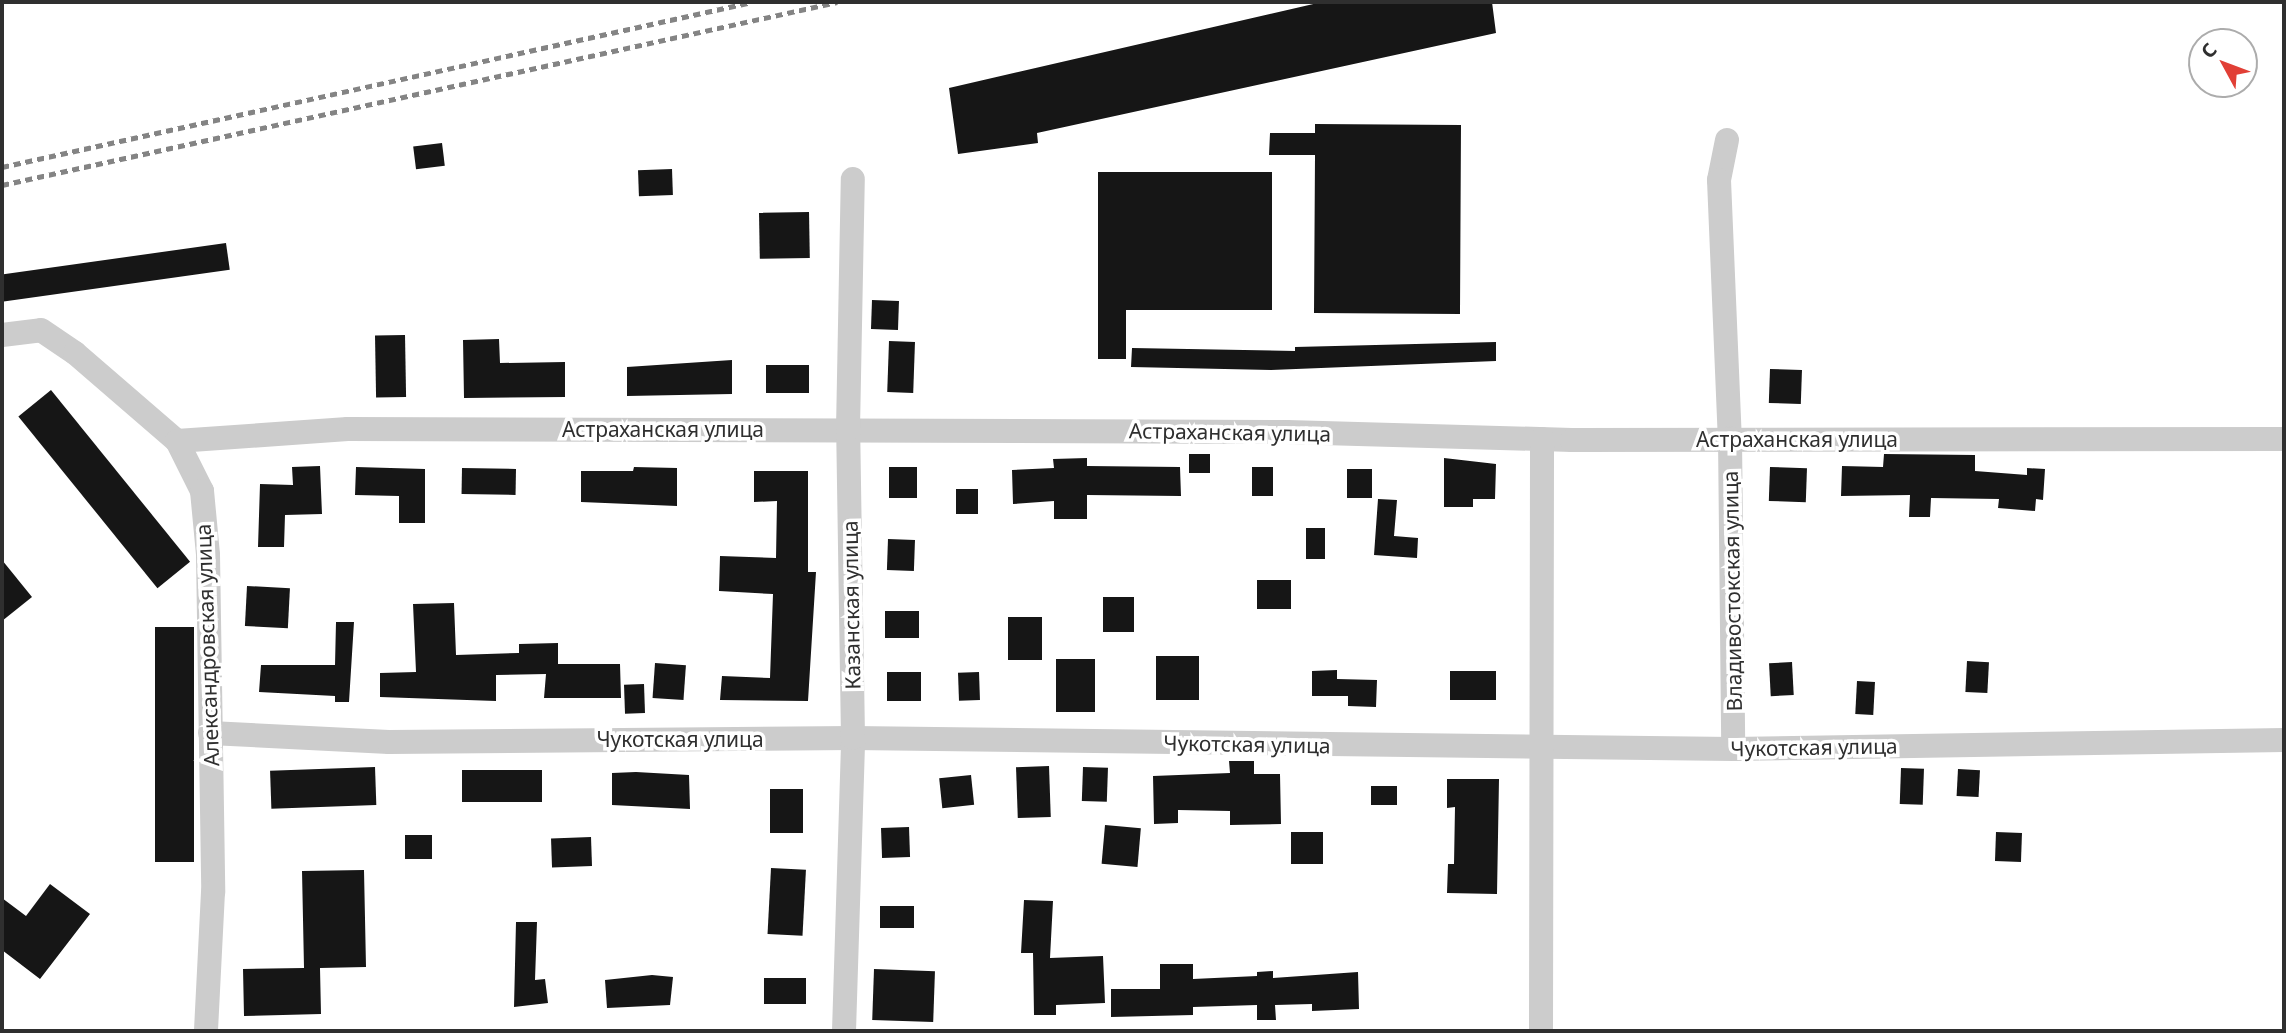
<!DOCTYPE html>
<html>
<head>
<meta charset="utf-8">
<style>
  body { margin:0 }
  #map { position:relative; width:2286px; height:1033px; overflow:hidden; background:#fff; font-family:"Noto Sans",sans-serif }
  div>[style] { position:absolute }
  .building>* { inset:0; background:#161616; transform-origin:0 0 }
  .street>* { height:24px; margin:-12px; padding:0 12px; transform-origin:12px; border-radius:12px; background:#ccc }
  .rail>* { height:5px; margin-top:-2.5px; transform-origin:0; background:repeating-linear-gradient(90deg,#848484 0 7px,transparent 0 12px) }
  span { translate:-50% -50%; white-space:nowrap; text-align:center; line-height:1.15; -webkit-text-stroke:7px #fff; paint-order:stroke }
  .street-label { font-size:21px; color:#2f2f2f }
  .frame { position:absolute; inset:0; border:4px solid #2f2f2f; pointer-events:none }
  .north { position:absolute; left:2188px; top:28px; width:70px; height:70px; box-sizing:border-box; background:#fff; border:2px solid #acacac; border-radius:50%; rotate:311deg; font-size:19px; font-weight:700; line-height:28px; text-align:center; color:#2f2f2f }
  .north::after { content:''; display:block; margin:auto; width:24px; height:32px; background:#e13f36; clip-path:polygon(50% 0,100% 100%,50% 72%,0 100%) }
</style>
</head>
<body>
<div id="map">
  <div class="building">
    <i style="clip-path:polygon(1322px 2px,1492px 2px,1496px 33px,1037px 133px,1038px 143px,958px 154px,949px 88px)"></i>
    <i style="clip-path:polygon(1315px 124px,1461px 125px,1460px 314px,1314px 313px,1315px 155px,1269px 155px,1270px 133px,1315px 133px)"></i>
    <i style="left:442px;top:143px;width:23px;height:29px;rotate:83deg"></i>
    <i style="left:672px;top:169px;width:26px;height:34px;rotate:88deg"></i>
    <i style="clip-path:polygon(1098px 172px,1272px 172px,1272px 310px,1126px 310px,1126px 359px,1098px 359px)"></i>
    <i style="left:809px;top:212px;width:46px;height:50px;rotate:89deg"></i>
    <i style="left:226px;top:243px;width:27px;height:230px;rotate:82deg"></i>
    <i style="left:872px;top:300px;width:27px;height:29px;rotate:2deg"></i>
    <i style="left:405px;top:335px;width:62px;height:30px;rotate:89deg"></i>
    <i style="clip-path:polygon(499px 339px,500px 363px,565px 362px,565px 397px,464px 398px,463px 340px)"></i>
    <i style="left:889px;top:341px;width:26px;height:51px;rotate:2deg"></i>
    <i style="clip-path:polygon(1496px 342px,1496px 361px,1271px 370px,1131px 367px,1132px 348px,1295px 351px,1295px 347px)"></i>
    <i style="clip-path:polygon(732px 360px,732px 394px,627px 396px,627px 367px)"></i>
    <i style="left:809px;top:365px;width:28px;height:43px;rotate:90deg"></i>
    <i style="left:1770px;top:369px;width:32px;height:34px;rotate:2deg"></i>
    <i style="left:51px;top:390px;width:221px;height:42px;rotate:51deg"></i>
    <i style="left:1189px;top:454px;width:21px;height:19px"></i>
    <i style="clip-path:polygon(1884px 454px,1975px 455px,1975px 471px,2027px 475px,2027px 468px,2045px 469px,2043px 500px,2036px 499px,2035px 511px,1998px 508px,1999px 499px,1931px 498px,1930px 517px,1909px 517px,1910px 495px,1841px 496px,1842px 466px,1883px 467px)"></i>
    <i style="clip-path:polygon(1087px 458px,1087px 466px,1180px 467px,1181px 496px,1087px 495px,1087px 519px,1054px 519px,1054px 501px,1013px 504px,1012px 470px,1054px 468px,1053px 459px)"></i>
    <i style="clip-path:polygon(1444px 458px,1496px 464px,1495px 499px,1473px 499px,1473px 507px,1444px 507px)"></i>
    <i style="clip-path:polygon(320px 466px,322px 514px,285px 515px,284px 547px,258px 547px,260px 484px,293px 485px,292px 467px)"></i>
    <i style="clip-path:polygon(356px 467px,425px 469px,425px 523px,399px 523px,399px 496px,355px 495px)"></i>
    <i style="clip-path:polygon(634px 467px,677px 468px,677px 506px,581px 502px,581px 471px,633px 471px)"></i>
    <i style="left:889px;top:467px;width:28px;height:31px"></i>
    <i style="left:1252px;top:467px;width:21px;height:29px"></i>
    <i style="left:1770px;top:467px;width:37px;height:34px;rotate:2deg"></i>
    <i style="left:462px;top:468px;width:54px;height:26px;rotate:1deg"></i>
    <i style="left:1347px;top:469px;width:25px;height:29px"></i>
    <i style="clip-path:polygon(754px 471px,808px 471px,808px 572px,816px 572px,808px 701px,720px 700px,722px 676px,770px 678px,773px 594px,719px 591px,720px 556px,776px 558px,777px 501px,754px 502px)"></i>
    <i style="left:978px;top:489px;width:25px;height:22px;rotate:90deg"></i>
    <i style="clip-path:polygon(1378px 499px,1397px 500px,1394px 536px,1418px 538px,1417px 558px,1374px 555px)"></i>
    <i style="left:1306px;top:528px;width:19px;height:31px"></i>
    <i style="left:888px;top:539px;width:27px;height:31px;rotate:2deg"></i>
    <i style="clip-path:polygon(2px 560px,32px 597px,2px 621px)"></i>
    <i style="left:1257px;top:580px;width:34px;height:29px"></i>
    <i style="left:247px;top:586px;width:43px;height:40px;rotate:3deg"></i>
    <i style="left:1103px;top:597px;width:31px;height:35px"></i>
    <i style="clip-path:polygon(454px 603px,456px 655px,519px 653px,519px 644px,558px 643px,558px 664px,620px 664px,621px 698px,544px 698px,546px 674px,496px 675px,496px 701px,380px 697px,380px 673px,416px 672px,413px 604px)"></i>
    <i style="left:885px;top:611px;width:34px;height:27px"></i>
    <i style="left:1008px;top:617px;width:34px;height:43px"></i>
    <i style="clip-path:polygon(336px 622px,354px 622px,349px 702px,335px 702px,335px 696px,259px 692px,261px 665px,335px 665px)"></i>
    <i style="left:155px;top:627px;width:39px;height:235px"></i>
    <i style="left:1156px;top:656px;width:43px;height:44px"></i>
    <i style="left:1095px;top:659px;width:53px;height:39px;rotate:90deg"></i>
    <i style="left:1967px;top:661px;width:22px;height:31px;rotate:3deg"></i>
    <i style="left:1792px;top:662px;width:33px;height:23px;rotate:87deg"></i>
    <i style="left:655px;top:663px;width:31px;height:35px;rotate:4deg"></i>
    <i style="clip-path:polygon(1337px 670px,1337px 679px,1377px 680px,1376px 707px,1348px 706px,1348px 696px,1312px 696px,1312px 671px)"></i>
    <i style="left:1450px;top:671px;width:46px;height:29px"></i>
    <i style="left:887px;top:672px;width:34px;height:29px"></i>
    <i style="left:979px;top:672px;width:28px;height:21px;rotate:88deg"></i>
    <i style="left:1857px;top:681px;width:18px;height:33px;rotate:3deg"></i>
    <i style="left:644px;top:684px;width:29px;height:20px;rotate:88deg"></i>
    <i style="clip-path:polygon(1229px 761px,1254px 761px,1254px 774px,1280px 774px,1281px 824px,1230px 825px,1230px 811px,1178px 810px,1178px 823px,1154px 824px,1153px 776px,1230px 773px)"></i>
    <i style="left:1049px;top:766px;width:51px;height:33px;rotate:88deg"></i>
    <i style="left:375px;top:767px;width:38px;height:105px;rotate:88deg"></i>
    <i style="left:1083px;top:767px;width:25px;height:34px;rotate:2deg"></i>
    <i style="left:1901px;top:768px;width:23px;height:36px;rotate:2deg"></i>
    <i style="left:1958px;top:769px;width:22px;height:27px;rotate:3deg"></i>
    <i style="left:542px;top:770px;width:32px;height:80px;rotate:90deg"></i>
    <i style="clip-path:polygon(636px 772px,689px 775px,690px 809px,612px 805px,612px 773px)"></i>
    <i style="left:971px;top:775px;width:30px;height:32px;rotate:84deg"></i>
    <i style="clip-path:polygon(1447px 779px,1499px 779px,1497px 894px,1447px 893px,1448px 864px,1454px 864px,1455px 807px,1447px 808px)"></i>
    <i style="left:1397px;top:786px;width:19px;height:26px;rotate:90deg"></i>
    <i style="left:770px;top:789px;width:33px;height:44px"></i>
    <i style="left:1105px;top:825px;width:36px;height:39px;rotate:5deg"></i>
    <i style="left:909px;top:827px;width:30px;height:28px;rotate:88deg"></i>
    <i style="left:1291px;top:832px;width:32px;height:32px"></i>
    <i style="left:1996px;top:832px;width:26px;height:29px;rotate:2deg"></i>
    <i style="left:405px;top:835px;width:27px;height:24px"></i>
    <i style="left:591px;top:837px;width:29px;height:40px;rotate:88deg"></i>
    <i style="left:771px;top:868px;width:35px;height:66px;rotate:3deg"></i>
    <i style="clip-path:polygon(364px 870px,366px 967px,320px 968px,321px 1014px,244px 1016px,243px 969px,304px 968px,302px 871px)"></i>
    <i style="clip-path:polygon(50px 884px,90px 914px,40px 979px,2px 950px,2px 898px,26px 916px)"></i>
    <i style="clip-path:polygon(1024px 900px,1053px 901px,1050px 958px,1103px 956px,1105px 1003px,1056px 1005px,1056px 1015px,1034px 1015px,1033px 953px,1021px 953px)"></i>
    <i style="left:880px;top:906px;width:34px;height:22px"></i>
    <i style="clip-path:polygon(516px 922px,537px 922px,535px 980px,545px 979px,548px 1003px,514px 1007px)"></i>
    <i style="clip-path:polygon(1160px 964px,1193px 964px,1193px 979px,1257px 976px,1257px 972px,1273px 971px,1273px 978px,1358px 972px,1359px 1009px,1312px 1011px,1312px 1004px,1275px 1005px,1276px 1020px,1257px 1020px,1257px 1005px,1193px 1007px,1193px 1015px,1111px 1017px,1111px 989px,1160px 989px)"></i>
    <i style="left:874px;top:969px;width:61px;height:51px;rotate:2deg"></i>
    <i style="clip-path:polygon(652px 975px,673px 977px,670px 1005px,607px 1008px,605px 980px)"></i>
    <i style="left:806px;top:978px;width:26px;height:42px;rotate:90deg"></i>
  </div>
  <div class="street">
    <i style="left:1727px;top:140px;width:41px;rotate:101.3deg"></i>
    <i style="left:1719px;top:180px;width:258px;rotate:87.6deg"></i>
    <i style="left:1730px;top:438px;width:311px;rotate:89.4deg"></i>
    <i style="left:2px;top:335px;width:39px;rotate:-7deg"></i>
    <i style="left:41px;top:330px;width:41px;rotate:34.1deg"></i>
    <i style="left:75px;top:353px;width:135px;rotate:40.8deg"></i>
    <i style="left:177px;top:441px;width:56px;rotate:63.4deg"></i>
    <i style="left:202px;top:491px;width:64px;rotate:84.6deg"></i>
    <i style="left:208px;top:555px;width:337px;rotate:89.1deg"></i>
    <i style="left:213px;top:892px;width:139px;rotate:92.9deg"></i>
    <i style="left:177px;top:441px;width:171px;rotate:-4deg"></i>
    <i style="left:348px;top:429px;width:939px;rotate:0.18deg"></i>
    <i style="left:1287px;top:432px;width:285px;rotate:1.6deg"></i>
    <i style="left:1572px;top:440px;width:712px;rotate:-0.08deg"></i>
    <i style="left:210px;top:733px;width:179px;rotate:2.9deg"></i>
    <i style="left:389px;top:742px;width:464px;rotate:-0.5deg"></i>
    <i style="left:853px;top:738px;width:880px;rotate:0.72deg"></i>
    <i style="left:1733px;top:749px;width:551px;rotate:-0.94deg"></i>
    <i style="left:844px;top:1031px;width:293px;rotate:-88.2deg"></i>
    <i style="left:853px;top:738px;width:309px;rotate:-90.9deg"></i>
    <i style="left:848px;top:429px;width:250px;rotate:-88.9deg"></i>
    <i style="left:1541px;top:1031px;width:592px;rotate:-89.9deg"></i>
  </div>
  <div class="rail">
    <i style="left:2px;top:167px;width:768px;rotate:-12.41deg"></i>
    <i style="left:2px;top:185px;width:855px;rotate:-12.36deg"></i>
  </div>
  <div class="street-label">
    <span style="left:663px;top:429px">Астраханская улица</span>
    <span style="left:1230px;top:432px;rotate:1deg">Астраханская улица</span>
    <span style="left:1797px;top:439px">Астраханская улица</span>
    <span style="left:1732px;top:591px;rotate:-91deg">Владивостокская улица</span>
    <span style="left:851px;top:605px;rotate:-91deg">Казанская улица</span>
    <span style="left:207px;top:645px;rotate:-92deg">Александровская улица</span>
    <span style="left:680px;top:739px">Чукотская улица</span>
    <span style="left:1247px;top:744px;rotate:1deg">Чукотская улица</span>
    <span style="left:1814px;top:747px;rotate:-1deg">Чукотская улица</span>
  </div>
  <div class="frame"></div>
  <div class="north">С</div>
</div>
</body>
</html>
